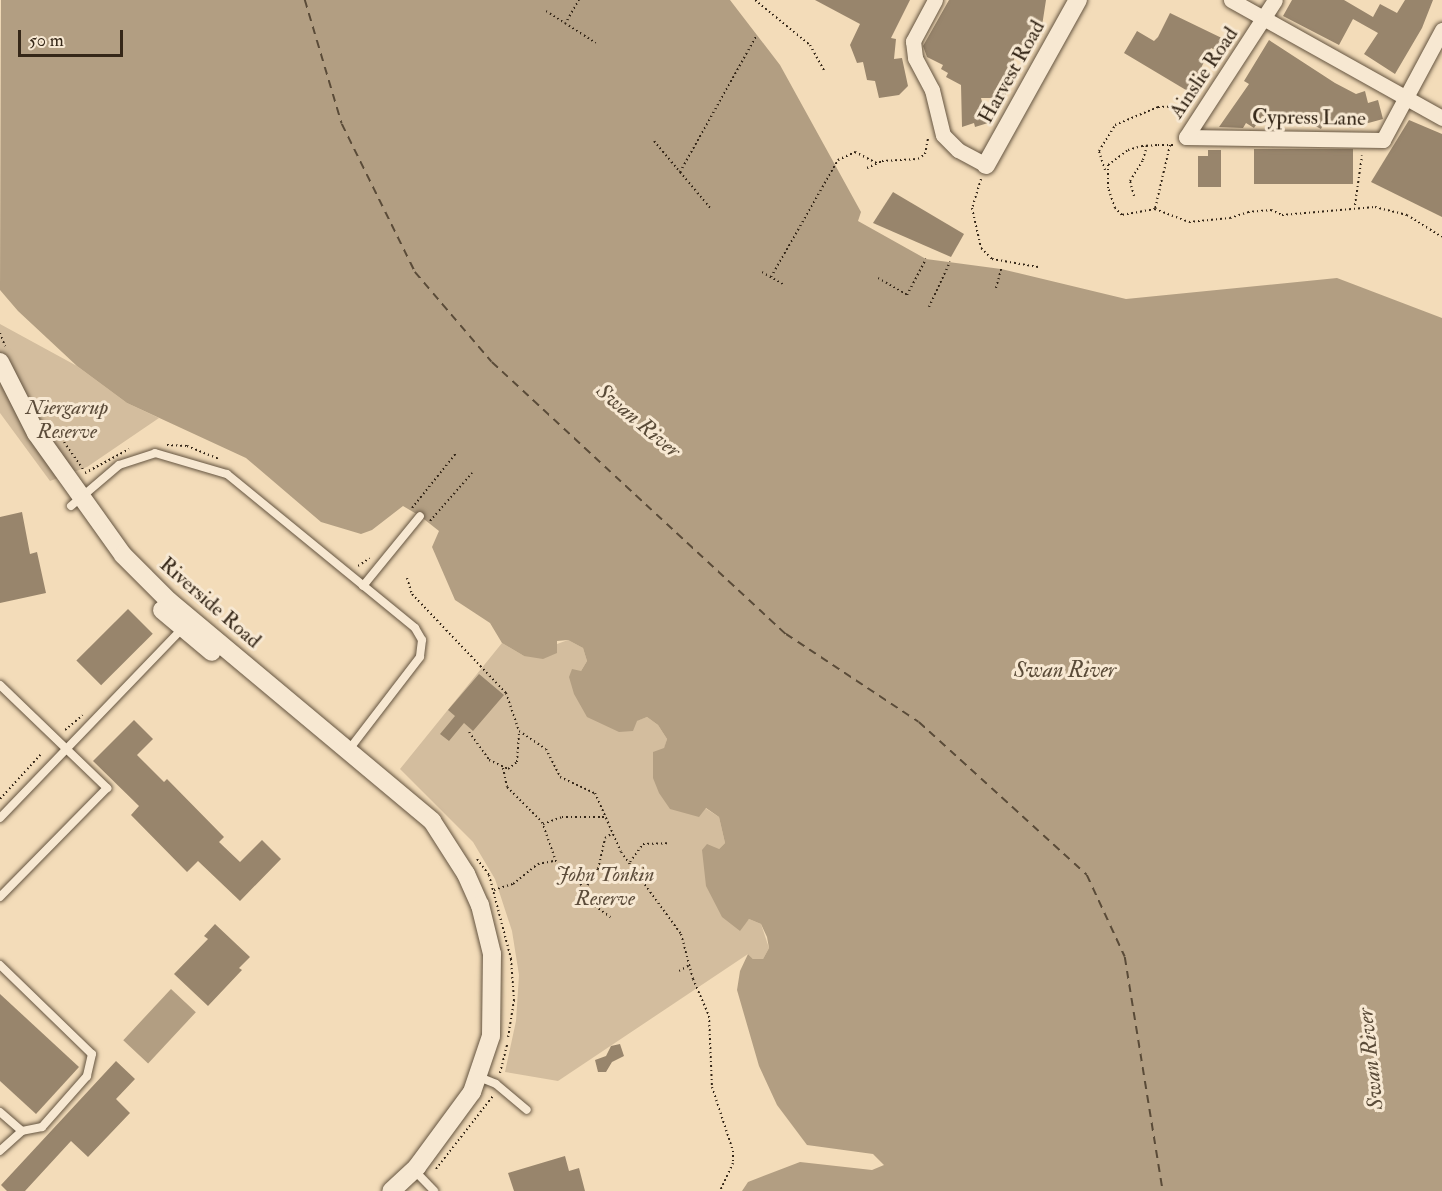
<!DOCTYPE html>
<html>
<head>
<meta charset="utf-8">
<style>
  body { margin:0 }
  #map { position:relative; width:1442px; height:1191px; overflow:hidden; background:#f3dcb9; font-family:"IM FELL Double Pica",serif }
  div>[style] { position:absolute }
  .green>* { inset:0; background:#d3bd9e }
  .water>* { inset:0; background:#b29e82; transform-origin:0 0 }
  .ferry>* { height:1.5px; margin-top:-0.75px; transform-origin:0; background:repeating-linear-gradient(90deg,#5a4b38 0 8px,transparent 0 14px) }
  .building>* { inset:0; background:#98856c; transform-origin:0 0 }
  .path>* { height:2px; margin-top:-1px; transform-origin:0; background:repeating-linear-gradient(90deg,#352718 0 1.5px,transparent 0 4.5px) }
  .roads { filter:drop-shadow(0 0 2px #645440) drop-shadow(0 0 2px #645440) }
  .service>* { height:8px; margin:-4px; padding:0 4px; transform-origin:4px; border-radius:4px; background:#f7e8d2 }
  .minor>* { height:15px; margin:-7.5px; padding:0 7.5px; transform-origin:7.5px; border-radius:7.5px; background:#f7e8d2 }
  .tertiary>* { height:18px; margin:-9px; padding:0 9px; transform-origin:9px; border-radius:9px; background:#f7e8d2 }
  span { translate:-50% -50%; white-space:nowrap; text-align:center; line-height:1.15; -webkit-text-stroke:6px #f7e8d2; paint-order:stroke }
  .street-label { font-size:21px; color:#352718 }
  .park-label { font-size:21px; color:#5c4c3a; font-style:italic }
  .water-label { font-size:22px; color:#5a4b38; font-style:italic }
  .scale { position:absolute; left:18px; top:30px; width:105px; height:27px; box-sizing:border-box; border:3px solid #352718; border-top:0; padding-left:8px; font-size:18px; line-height:21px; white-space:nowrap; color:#352718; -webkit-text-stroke:4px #f7e8d2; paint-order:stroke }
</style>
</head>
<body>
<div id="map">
  <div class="green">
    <i style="clip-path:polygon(0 324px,77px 366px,127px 403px,159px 418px,87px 467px,50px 481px,0 413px)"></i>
    <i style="clip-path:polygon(568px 640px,583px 648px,587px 661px,581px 671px,636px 721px,647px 717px,658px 725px,667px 739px,664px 749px,705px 808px,719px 817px,725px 843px,719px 849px,739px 930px,749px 919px,761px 924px,769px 948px,763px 959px,753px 959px,748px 954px,558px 1081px,505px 1072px,516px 1021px,519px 975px,512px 931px,495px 879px,473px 842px,400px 769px,502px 643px,524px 656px)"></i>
  </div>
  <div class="water">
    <i style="clip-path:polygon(1px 0,730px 0,780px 65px,861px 212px,858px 221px,926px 259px,1001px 269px,1126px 299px,1337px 278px,1442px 318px,1442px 1191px,742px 1191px,748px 1182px,800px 1162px,872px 1170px,884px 1165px,873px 1154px,807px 1145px,777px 1105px,759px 1066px,737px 990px,740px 971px,748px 954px,753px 959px,763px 959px,769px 948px,767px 937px,761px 924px,749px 919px,740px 931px,722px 917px,706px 886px,702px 850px,707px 844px,719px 849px,725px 843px,719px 817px,706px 808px,699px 817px,670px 809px,659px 793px,653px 778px,653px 752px,664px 748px,667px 739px,658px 725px,647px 717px,637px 721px,633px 731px,619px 732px,587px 717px,574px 694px,569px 677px,572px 669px,581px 671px,587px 661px,583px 648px,568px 640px,557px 641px,557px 653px,543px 659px,524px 656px,502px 643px,490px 623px,455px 600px,432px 547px,439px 531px,420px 516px,403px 506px,372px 530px,361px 534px,321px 522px,246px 458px,127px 403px,77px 366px,18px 311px,0 290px)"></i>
    <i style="left:171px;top:989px;width:34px;height:70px;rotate:43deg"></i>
  </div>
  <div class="ferry">
    <i style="left:305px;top:0;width:129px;rotate:73.4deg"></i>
    <i style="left:342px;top:124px;width:165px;rotate:63.7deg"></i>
    <i style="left:415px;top:272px;width:118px;rotate:49.5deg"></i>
    <i style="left:492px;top:362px;width:401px;rotate:42.8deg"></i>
    <i style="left:786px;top:634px;width:159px;rotate:33.5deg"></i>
    <i style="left:919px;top:722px;width:227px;rotate:42.3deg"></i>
    <i style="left:1087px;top:875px;width:90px;rotate:65.1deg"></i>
    <i style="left:1125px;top:957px;width:237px;rotate:80.8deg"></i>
  </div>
  <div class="building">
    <i style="clip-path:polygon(815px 0,910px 0,891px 38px,896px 39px,894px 59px,902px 58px,908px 86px,899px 95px,879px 98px,875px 81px,867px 80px,863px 62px,857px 63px,850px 45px,860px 24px)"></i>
    <i style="clip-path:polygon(949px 0,1046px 0,1042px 26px,1033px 26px,1032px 49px,1016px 51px,1005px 98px,981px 98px,988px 123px,975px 127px,974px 123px,962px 127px,961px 85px,946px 77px,948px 73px,941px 69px,943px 65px,927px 57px,923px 46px)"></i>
    <i style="clip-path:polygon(1292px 0,1344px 0,1373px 17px,1380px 4px,1397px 13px,1405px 0,1433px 0,1422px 28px,1395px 74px,1364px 54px,1378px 33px,1353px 19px,1339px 45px,1283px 16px)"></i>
    <i style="clip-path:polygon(1170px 13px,1230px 42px,1224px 54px,1211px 48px,1199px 72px,1203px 74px,1191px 93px,1124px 53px,1137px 31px,1154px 41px,1158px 37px)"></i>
    <i style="clip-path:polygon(1269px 40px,1335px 83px,1356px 94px,1365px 91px,1368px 103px,1378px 100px,1383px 119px,1350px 128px,1340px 118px,1337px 124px,1326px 119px,1321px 129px,1304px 120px,1302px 124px,1294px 120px,1291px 126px,1262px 116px,1254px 128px,1246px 123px,1243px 128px,1219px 127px,1249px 84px,1244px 81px)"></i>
    <i style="clip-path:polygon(1409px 120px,1442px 134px,1442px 217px,1371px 182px)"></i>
    <i style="left:1353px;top:149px;width:35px;height:99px;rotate:90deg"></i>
    <i style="clip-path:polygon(1208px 150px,1221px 150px,1221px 187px,1198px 187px,1198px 156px,1208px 156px)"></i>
    <i style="clip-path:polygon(893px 192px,964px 234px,951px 257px,873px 223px)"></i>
    <i style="clip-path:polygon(22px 512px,30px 554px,37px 552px,46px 593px,0 603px,0 517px)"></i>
    <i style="left:128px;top:609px;width:35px;height:73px;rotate:45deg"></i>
    <i style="clip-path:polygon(479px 674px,504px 695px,473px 731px,464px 723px,449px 741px,440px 734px,455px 716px,448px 710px)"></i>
    <i style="clip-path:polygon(134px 720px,153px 739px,137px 755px,164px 782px,167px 779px,224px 837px,219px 842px,240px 862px,262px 840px,281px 859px,240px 901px,198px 861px,187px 872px,131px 815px,139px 806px,93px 761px)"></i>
    <i style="clip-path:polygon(215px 924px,250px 957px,239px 968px,242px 970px,208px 1006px,174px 974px,208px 939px,204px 936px)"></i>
    <i style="clip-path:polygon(0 994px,79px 1067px,36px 1114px,0 1081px)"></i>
    <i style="clip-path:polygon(620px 1044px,624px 1056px,612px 1062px,606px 1072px,598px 1072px,595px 1060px,606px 1056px,611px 1046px)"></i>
    <i style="clip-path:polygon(116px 1061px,135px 1079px,116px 1099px,130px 1113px,88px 1157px,71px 1141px,25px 1191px,7px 1191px,1px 1185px)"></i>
    <i style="clip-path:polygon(565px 1156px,569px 1171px,579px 1168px,585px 1191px,514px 1191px,508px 1173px)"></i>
  </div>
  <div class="path">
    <i style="left:755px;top:0;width:71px;rotate:39.3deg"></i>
    <i style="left:810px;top:45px;width:29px;rotate:61deg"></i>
    <i style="left:546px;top:11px;width:59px;rotate:32.6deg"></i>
    <i style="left:565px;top:24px;width:28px;rotate:-60deg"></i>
    <i style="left:654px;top:141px;width:89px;rotate:50deg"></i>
    <i style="left:1170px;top:145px;width:66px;rotate:103.2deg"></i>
    <i style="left:1155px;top:209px;width:34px;rotate:170deg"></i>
    <i style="left:1122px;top:215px;width:10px;rotate:-135deg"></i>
    <i style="left:1115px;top:208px;width:21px;rotate:-109deg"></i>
    <i style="left:1108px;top:188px;width:23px;rotate:-90deg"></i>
    <i style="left:1108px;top:165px;width:25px;rotate:-37deg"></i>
    <i style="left:1128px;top:150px;width:15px;rotate:-16deg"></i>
    <i style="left:1142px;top:146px;width:16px;rotate:-4deg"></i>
    <i style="left:1158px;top:145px;width:18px"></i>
    <i style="left:867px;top:168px;width:17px;rotate:-25deg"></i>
    <i style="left:882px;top:161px;width:36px;rotate:-3deg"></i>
    <i style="left:918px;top:159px;width:9px;rotate:-36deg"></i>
    <i style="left:925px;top:154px;width:16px;rotate:-79deg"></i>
    <i style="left:1105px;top:170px;width:20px;rotate:-108deg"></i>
    <i style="left:1099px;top:151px;width:31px;rotate:-58deg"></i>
    <i style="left:1115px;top:125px;width:47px;rotate:-22.7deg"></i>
    <i style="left:1158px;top:107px;width:32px;rotate:-2deg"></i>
    <i style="left:680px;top:172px;width:157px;rotate:-60.7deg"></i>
    <i style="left:981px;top:179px;width:30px;rotate:107deg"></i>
    <i style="left:972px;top:208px;width:41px;rotate:77.3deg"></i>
    <i style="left:981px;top:248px;width:16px;rotate:45deg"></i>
    <i style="left:992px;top:259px;width:47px;rotate:9.9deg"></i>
    <i style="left:1134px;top:196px;width:16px;rotate:-105deg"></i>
    <i style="left:1130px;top:181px;width:25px;rotate:-58deg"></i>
    <i style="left:1143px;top:160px;width:16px;rotate:-75deg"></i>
    <i style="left:1355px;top:205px;width:50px;rotate:-82deg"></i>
    <i style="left:1155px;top:209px;width:36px;rotate:21deg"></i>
    <i style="left:1189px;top:222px;width:41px;rotate:-5.6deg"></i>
    <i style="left:1230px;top:218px;width:19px;rotate:-18deg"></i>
    <i style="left:1248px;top:212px;width:23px;rotate:-5deg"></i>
    <i style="left:1271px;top:210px;width:12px;rotate:24deg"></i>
    <i style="left:1282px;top:215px;width:93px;rotate:-4.9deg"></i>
    <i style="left:1375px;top:207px;width:33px;rotate:14deg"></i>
    <i style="left:1407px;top:215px;width:41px;rotate:32.2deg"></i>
    <i style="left:762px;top:272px;width:24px;rotate:30deg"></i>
    <i style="left:771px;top:277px;width:135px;rotate:-60.2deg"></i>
    <i style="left:838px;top:160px;width:19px;rotate:-25deg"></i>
    <i style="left:855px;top:152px;width:25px;rotate:27deg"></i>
    <i style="left:878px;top:278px;width:34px;rotate:30deg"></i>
    <i style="left:907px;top:295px;width:41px;rotate:-62.2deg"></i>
    <i style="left:996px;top:288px;width:20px;rotate:-75deg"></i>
    <i style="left:929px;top:307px;width:50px;rotate:-65deg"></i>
    <i style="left:0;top:333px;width:14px;rotate:69deg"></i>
    <i style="left:64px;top:442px;width:33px;rotate:55deg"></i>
    <i style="left:167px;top:445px;width:20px;rotate:3deg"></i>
    <i style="left:187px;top:446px;width:35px;rotate:22deg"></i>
    <i style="left:85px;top:473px;width:50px;rotate:-28.6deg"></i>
    <i style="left:412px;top:508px;width:72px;rotate:-51.2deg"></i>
    <i style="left:430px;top:521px;width:64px;rotate:-48.8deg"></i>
    <i style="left:358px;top:566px;width:14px;rotate:-34deg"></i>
    <i style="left:407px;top:578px;width:17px;rotate:73deg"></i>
    <i style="left:412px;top:594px;width:137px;rotate:46.5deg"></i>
    <i style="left:506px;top:693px;width:40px;rotate:71.1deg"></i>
    <i style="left:519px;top:731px;width:32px;rotate:34deg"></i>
    <i style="left:546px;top:749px;width:31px;rotate:63deg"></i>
    <i style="left:560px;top:777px;width:38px;rotate:25deg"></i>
    <i style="left:595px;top:793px;width:64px;rotate:66.2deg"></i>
    <i style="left:621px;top:852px;width:102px;rotate:53.8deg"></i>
    <i style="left:681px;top:934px;width:47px;rotate:75.1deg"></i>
    <i style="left:693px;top:979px;width:40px;rotate:66.6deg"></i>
    <i style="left:709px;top:1016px;width:71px;rotate:87.6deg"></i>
    <i style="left:712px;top:1087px;width:67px;rotate:71.8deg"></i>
    <i style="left:733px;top:1151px;width:12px;rotate:90deg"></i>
    <i style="left:733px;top:1163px;width:31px;rotate:115deg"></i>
    <i style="left:65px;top:730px;width:23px;rotate:-40deg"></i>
    <i style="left:469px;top:732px;width:34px;rotate:54deg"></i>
    <i style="left:489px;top:760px;width:21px;rotate:25deg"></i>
    <i style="left:508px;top:769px;width:11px;rotate:-38deg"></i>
    <i style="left:517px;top:762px;width:31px;rotate:-86deg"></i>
    <i style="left:503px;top:768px;width:19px;rotate:78deg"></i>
    <i style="left:507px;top:787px;width:49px;rotate:45deg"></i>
    <i style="left:542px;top:822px;width:48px;rotate:70.4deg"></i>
    <i style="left:558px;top:867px;width:24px;rotate:33deg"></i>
    <i style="left:578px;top:880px;width:31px;rotate:57deg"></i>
    <i style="left:595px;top:906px;width:19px;rotate:36deg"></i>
    <i style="left:0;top:799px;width:62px;rotate:-47.6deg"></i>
    <i style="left:543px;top:824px;width:20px;rotate:-20deg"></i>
    <i style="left:562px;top:817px;width:43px"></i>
    <i style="left:477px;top:859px;width:20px;rotate:53deg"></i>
    <i style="left:489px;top:875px;width:87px;rotate:75.3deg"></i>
    <i style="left:511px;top:959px;width:41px;rotate:85.8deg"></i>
    <i style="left:514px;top:1000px;width:38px;rotate:99deg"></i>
    <i style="left:630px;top:862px;width:22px;rotate:-54deg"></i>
    <i style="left:643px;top:844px;width:24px;rotate:-2deg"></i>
    <i style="left:585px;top:889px;width:24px;rotate:-57deg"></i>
    <i style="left:598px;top:869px;width:32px;rotate:-77deg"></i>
    <i style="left:605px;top:838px;width:7px;rotate:-34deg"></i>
    <i style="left:494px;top:890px;width:20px;rotate:-18deg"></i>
    <i style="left:513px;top:884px;width:32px;rotate:-39deg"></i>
    <i style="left:538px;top:864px;width:16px;rotate:-11deg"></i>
    <i style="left:679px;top:971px;width:13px;rotate:-29deg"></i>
    <i style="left:500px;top:1073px;width:30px;rotate:-76deg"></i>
    <i style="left:436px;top:1169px;width:93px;rotate:-52deg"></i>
  </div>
  <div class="roads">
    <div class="service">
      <i style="left:71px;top:506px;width:63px;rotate:-40.5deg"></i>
      <i style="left:119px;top:465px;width:38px;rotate:-18deg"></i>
      <i style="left:155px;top:453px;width:75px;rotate:16.3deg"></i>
      <i style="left:227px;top:474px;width:243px;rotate:39.3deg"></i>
      <i style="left:415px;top:628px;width:14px;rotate:60deg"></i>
      <i style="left:422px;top:640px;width:17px;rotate:97deg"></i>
      <i style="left:420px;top:657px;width:118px;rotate:127.5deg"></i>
      <i style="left:363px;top:586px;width:90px;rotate:-50.8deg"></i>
      <i style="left:0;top:685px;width:149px;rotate:43.9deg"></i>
      <i style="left:107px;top:788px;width:153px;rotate:134.5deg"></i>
      <i style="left:0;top:818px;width:265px;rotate:-46.1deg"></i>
      <i style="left:0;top:965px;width:128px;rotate:44.1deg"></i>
      <i style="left:92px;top:1054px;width:23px;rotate:103deg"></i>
      <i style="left:87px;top:1076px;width:68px;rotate:131.4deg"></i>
      <i style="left:42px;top:1127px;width:20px;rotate:169deg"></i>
      <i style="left:22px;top:1131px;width:30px;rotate:138deg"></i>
      <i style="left:479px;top:1077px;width:18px;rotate:22deg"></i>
      <i style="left:496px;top:1084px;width:40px;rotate:40deg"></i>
      <i style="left:0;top:1112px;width:29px;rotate:41deg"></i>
      <i style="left:414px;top:1170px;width:29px;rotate:46deg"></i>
    </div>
    <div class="minor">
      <i style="left:935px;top:0;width:47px;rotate:118.2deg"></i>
      <i style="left:913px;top:41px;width:17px;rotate:83deg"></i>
      <i style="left:915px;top:58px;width:36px;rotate:62deg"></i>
      <i style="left:932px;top:90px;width:46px;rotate:76.3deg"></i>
      <i style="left:943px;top:135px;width:21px;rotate:45deg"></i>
      <i style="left:958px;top:150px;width:32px;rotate:28deg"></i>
      <i style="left:1231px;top:0;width:242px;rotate:29.2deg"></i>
      <i style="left:1186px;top:137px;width:197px;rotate:0.9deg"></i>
      <i style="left:1383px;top:140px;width:125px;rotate:-61.8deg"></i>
      <i style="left:1186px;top:137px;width:163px;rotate:-57deg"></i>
    </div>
    <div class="tertiary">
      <i style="left:986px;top:165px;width:189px;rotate:-60.9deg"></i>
      <i style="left:0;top:362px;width:80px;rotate:63.1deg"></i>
      <i style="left:36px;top:433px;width:150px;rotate:54.5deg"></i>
      <i style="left:123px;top:555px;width:65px;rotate:45deg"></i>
      <i style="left:169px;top:601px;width:343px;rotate:39.9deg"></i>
      <i style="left:432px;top:821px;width:63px;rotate:57.3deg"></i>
      <i style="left:466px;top:874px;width:34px;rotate:66deg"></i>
      <i style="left:480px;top:905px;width:50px;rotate:76.2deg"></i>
      <i style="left:492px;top:954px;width:82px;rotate:90.7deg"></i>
      <i style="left:491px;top:1036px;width:59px;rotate:108.7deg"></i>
      <i style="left:472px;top:1092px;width:93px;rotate:126.3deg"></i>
      <i style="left:417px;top:1167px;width:35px;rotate:137deg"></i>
      <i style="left:162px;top:610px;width:65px;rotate:40deg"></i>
    </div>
  </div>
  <div class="street-label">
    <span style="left:1012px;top:72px;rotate:-61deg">Harvest Road</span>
    <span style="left:1204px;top:73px;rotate:-56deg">Ainslie Road</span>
    <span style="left:1309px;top:118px;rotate:1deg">Cypress Lane</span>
    <span style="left:210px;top:603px;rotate:41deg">Riverside Road</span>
  </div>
  <div class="park-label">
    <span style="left:67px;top:420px">Niergarup<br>Reserve</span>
    <span style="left:605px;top:887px">John Tonkin<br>Reserve</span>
  </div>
  <div class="water-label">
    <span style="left:638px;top:421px;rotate:40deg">Swan River</span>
    <span style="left:1065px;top:671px">Swan River</span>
    <span style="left:1371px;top:1059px;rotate:-96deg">Swan River</span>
  </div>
  <div class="scale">50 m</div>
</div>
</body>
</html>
